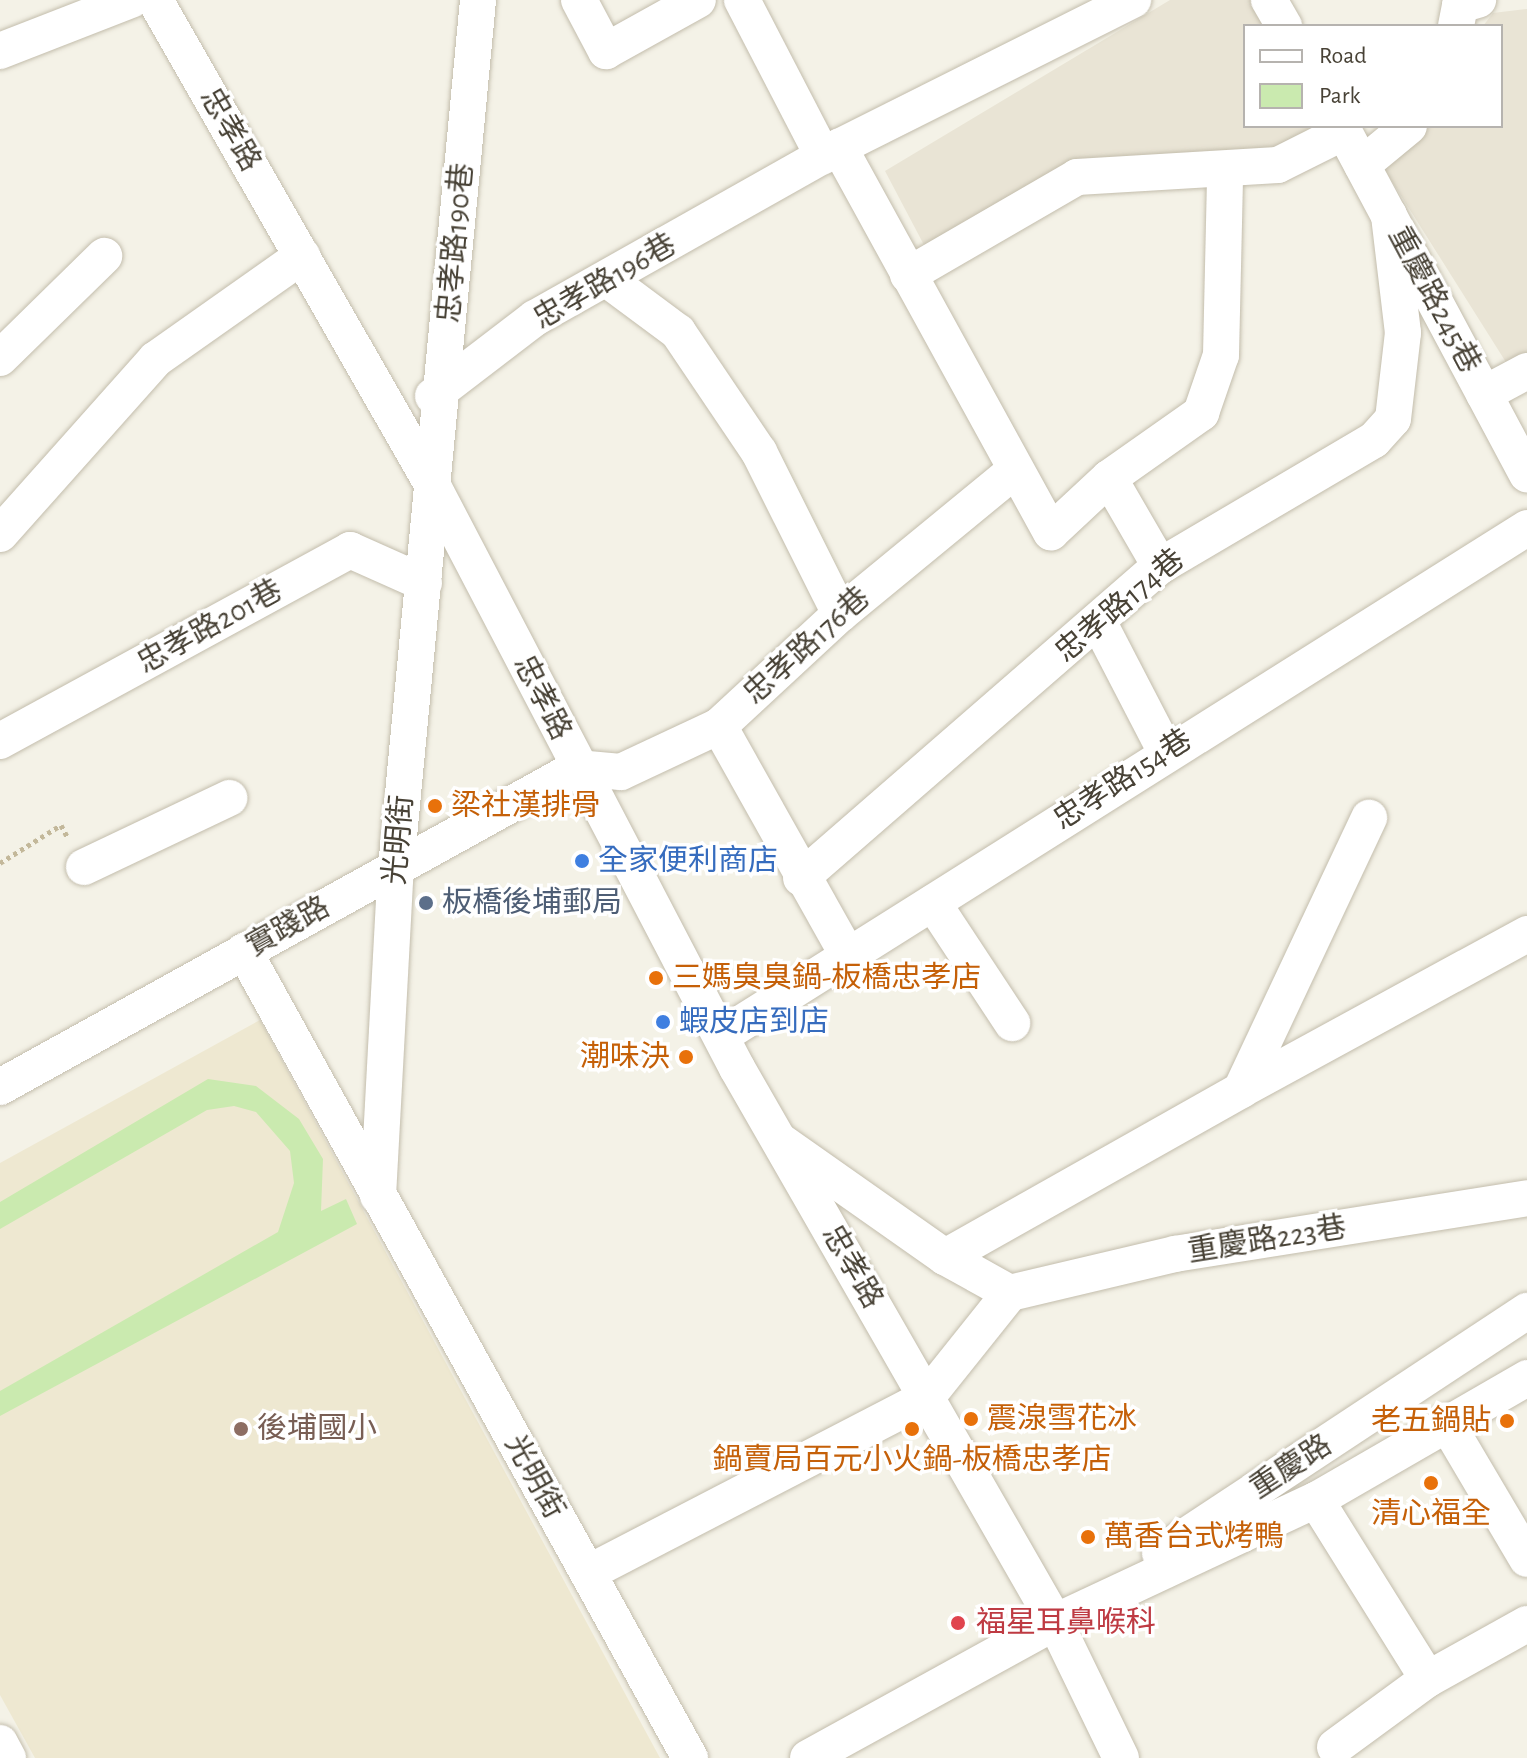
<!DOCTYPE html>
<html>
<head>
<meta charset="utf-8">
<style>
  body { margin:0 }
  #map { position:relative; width:1527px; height:1758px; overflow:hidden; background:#f4f2e7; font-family:"Alegreya Sans","Noto Sans TC",sans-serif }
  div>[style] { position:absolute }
  .residential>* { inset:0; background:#e9e4d5 }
  .education>* { inset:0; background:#eee8d1 }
  .green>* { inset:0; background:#caeaaf }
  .path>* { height:5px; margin-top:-2.5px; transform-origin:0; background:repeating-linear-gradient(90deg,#c3b89a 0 4px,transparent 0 8px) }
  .roads { filter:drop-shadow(0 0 2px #c3bdac) drop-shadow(0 0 2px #c3bdac) }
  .minor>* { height:36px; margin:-18px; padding:0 18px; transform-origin:18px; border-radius:18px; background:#fff }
  .dots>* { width:22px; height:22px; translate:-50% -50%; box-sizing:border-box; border:4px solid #fff; border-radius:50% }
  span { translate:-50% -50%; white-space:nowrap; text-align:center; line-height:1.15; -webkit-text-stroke:7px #fff; paint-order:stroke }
  .street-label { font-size:30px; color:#484236 }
  .food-label { font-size:30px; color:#c56008 }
  .left { translate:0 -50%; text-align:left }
  .right { translate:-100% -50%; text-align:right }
  .shop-label { font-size:30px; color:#366cbe }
  .service-label { font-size:30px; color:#4e5e75 }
  .education-label { font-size:30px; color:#785e54 }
  .health-label { font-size:30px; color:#be3a42 }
  .legend { position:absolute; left:1243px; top:24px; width:260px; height:104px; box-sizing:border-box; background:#fff; border:2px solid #b6b3af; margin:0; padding:10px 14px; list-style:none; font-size:24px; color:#484236 }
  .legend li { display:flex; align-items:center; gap:16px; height:40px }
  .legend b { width:40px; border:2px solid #b6b3af }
</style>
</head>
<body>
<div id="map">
  <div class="residential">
    <i style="clip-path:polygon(1170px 0,1257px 0,1272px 26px,1245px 26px,1245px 126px,1330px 126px,1244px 160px,1121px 165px,924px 245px,885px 171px)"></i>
    <i style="clip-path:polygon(1527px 9px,1527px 357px,1509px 367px,1381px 164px,1409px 126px,1501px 126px,1501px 26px,1483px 26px,1493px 13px)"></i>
  </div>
  <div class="education">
    <i style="clip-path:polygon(260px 1020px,660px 1758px,35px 1758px,0 1695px,0 1163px)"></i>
  </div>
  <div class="green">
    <i style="clip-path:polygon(208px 1079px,256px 1086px,299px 1119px,323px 1159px,321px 1211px,346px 1199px,357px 1224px,0 1416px,0 1391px,278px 1232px,294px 1183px,290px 1151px,256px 1112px,234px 1106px,207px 1110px,0 1229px,0 1202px)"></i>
  </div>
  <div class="path">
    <i style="left:0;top:863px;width:72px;rotate:-31.9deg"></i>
    <i style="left:61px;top:825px;width:15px;rotate:62deg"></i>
  </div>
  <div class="roads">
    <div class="minor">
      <i style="left:155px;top:0;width:560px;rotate:60.23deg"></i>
      <i style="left:433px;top:486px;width:657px;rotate:62.42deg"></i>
      <i style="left:737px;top:1068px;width:639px;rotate:60.14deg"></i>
      <i style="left:1055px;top:1622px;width:151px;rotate:64.1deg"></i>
      <i style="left:579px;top:0;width:58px;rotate:62.1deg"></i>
      <i style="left:606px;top:51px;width:105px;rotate:-29deg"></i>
      <i style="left:742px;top:0;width:176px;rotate:62.6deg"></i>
      <i style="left:1269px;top:0;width:30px;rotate:60deg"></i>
      <i style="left:1456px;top:26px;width:21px;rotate:-79deg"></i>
      <i style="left:1460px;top:5px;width:19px;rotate:-16deg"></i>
      <i style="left:0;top:51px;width:141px;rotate:-21.3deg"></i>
      <i style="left:1341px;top:126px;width:395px;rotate:61.9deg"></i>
      <i style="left:839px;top:147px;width:440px;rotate:61.2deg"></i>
      <i style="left:1051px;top:532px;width:79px;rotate:-43deg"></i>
      <i style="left:1109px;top:478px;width:113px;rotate:-35.2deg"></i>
      <i style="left:1201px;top:413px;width:61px;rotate:-71deg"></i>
      <i style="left:1221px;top:355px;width:182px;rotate:-88.7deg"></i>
      <i style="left:1362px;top:165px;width:61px;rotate:-39.7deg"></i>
      <i style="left:908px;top:275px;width:195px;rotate:-30.1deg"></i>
      <i style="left:1077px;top:177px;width:201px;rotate:-3.4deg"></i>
      <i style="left:1278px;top:165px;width:74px;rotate:-26.6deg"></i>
      <i style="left:608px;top:280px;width:87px;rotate:36.6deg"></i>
      <i style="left:678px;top:332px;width:145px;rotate:56deg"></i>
      <i style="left:759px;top:452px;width:181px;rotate:63.4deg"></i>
      <i style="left:0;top:358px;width:146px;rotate:-44.4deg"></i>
      <i style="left:1484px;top:394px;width:49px;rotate:-28.1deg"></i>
      <i style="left:433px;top:396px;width:128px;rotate:-37.4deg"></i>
      <i style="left:535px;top:318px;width:349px;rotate:-29.4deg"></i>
      <i style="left:839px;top:147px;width:329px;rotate:-26.6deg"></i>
      <i style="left:1109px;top:478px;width:102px;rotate:59.9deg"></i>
      <i style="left:0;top:534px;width:234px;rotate:-48.3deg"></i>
      <i style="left:156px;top:359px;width:179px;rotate:-35.2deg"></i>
      <i style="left:1099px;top:623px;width:145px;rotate:62.6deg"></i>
      <i style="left:719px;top:726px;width:259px;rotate:60.7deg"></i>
      <i style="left:0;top:741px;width:399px;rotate:-28.6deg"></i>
      <i style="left:350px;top:550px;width:81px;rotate:24deg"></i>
      <i style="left:577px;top:768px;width:44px;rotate:5.2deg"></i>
      <i style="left:621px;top:772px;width:108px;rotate:-25.1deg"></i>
      <i style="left:719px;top:726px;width:165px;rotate:-42.8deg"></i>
      <i style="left:840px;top:614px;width:225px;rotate:-39.4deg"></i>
      <i style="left:84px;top:867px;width:161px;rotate:-25.4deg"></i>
      <i style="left:801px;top:878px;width:476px;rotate:-41deg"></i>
      <i style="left:1160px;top:566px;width:248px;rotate:-30.5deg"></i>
      <i style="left:1374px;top:440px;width:28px;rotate:-48deg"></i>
      <i style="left:1393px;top:419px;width:87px;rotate:-83.4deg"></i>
      <i style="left:1403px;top:333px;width:119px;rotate:-96.8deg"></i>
      <i style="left:933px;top:903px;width:144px;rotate:56.6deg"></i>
      <i style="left:244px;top:951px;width:922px;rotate:61.07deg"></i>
      <i style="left:721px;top:1036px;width:953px;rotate:-32.22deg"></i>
      <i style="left:0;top:1087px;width:659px;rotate:-28.94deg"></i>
      <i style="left:1241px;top:1090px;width:326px;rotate:-28.6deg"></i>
      <i style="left:780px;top:1141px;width:202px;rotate:35.1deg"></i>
      <i style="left:945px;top:1257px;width:74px;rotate:29deg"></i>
      <i style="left:1010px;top:1293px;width:170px;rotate:-13.3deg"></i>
      <i style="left:1175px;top:1254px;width:356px;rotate:-9deg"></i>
      <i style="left:378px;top:1196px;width:328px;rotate:-86.9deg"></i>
      <i style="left:396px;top:868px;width:872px;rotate:-84.6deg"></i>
      <i style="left:945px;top:1257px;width:340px;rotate:-29.4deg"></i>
      <i style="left:1241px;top:1090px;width:301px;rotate:-64.8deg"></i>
      <i style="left:1446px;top:1422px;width:159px;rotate:59.4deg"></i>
      <i style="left:1316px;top:1500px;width:211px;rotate:58deg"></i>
      <i style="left:1160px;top:1553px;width:440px;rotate:-33.4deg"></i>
      <i style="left:588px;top:1573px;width:382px;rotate:-27.4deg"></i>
      <i style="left:927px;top:1397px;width:133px;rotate:-51.4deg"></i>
      <i style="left:0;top:1743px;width:17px;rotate:62deg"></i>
      <i style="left:1335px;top:1747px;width:115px;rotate:-36.2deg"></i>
      <i style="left:1428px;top:1679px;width:113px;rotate:-29.1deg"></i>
      <i style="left:808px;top:1758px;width:282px;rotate:-28.8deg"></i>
      <i style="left:1055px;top:1622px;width:288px;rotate:-25.1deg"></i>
      <i style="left:1316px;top:1500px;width:244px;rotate:-30deg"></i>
    </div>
  </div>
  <div class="dots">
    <i style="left:435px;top:806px;background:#e8710a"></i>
    <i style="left:582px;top:861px;background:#3f7fe0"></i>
    <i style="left:426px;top:903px;background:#5c6f8a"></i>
    <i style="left:656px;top:978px;background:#e8710a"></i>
    <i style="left:663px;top:1022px;background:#3f7fe0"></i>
    <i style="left:686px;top:1057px;background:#e8710a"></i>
    <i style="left:971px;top:1419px;background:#e8710a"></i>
    <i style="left:1507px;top:1421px;background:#e8710a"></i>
    <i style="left:241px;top:1429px;background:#8d6e63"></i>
    <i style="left:912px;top:1429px;background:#e8710a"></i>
    <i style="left:1431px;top:1483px;background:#e8710a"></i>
    <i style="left:1088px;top:1537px;background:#e8710a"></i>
    <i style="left:958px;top:1623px;background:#e0444e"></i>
  </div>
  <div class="street-label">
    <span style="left:230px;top:130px;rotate:60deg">忠孝路</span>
    <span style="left:456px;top:243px;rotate:-85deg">忠孝路190巷</span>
    <span style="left:605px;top:282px;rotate:-30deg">忠孝路196巷</span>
    <span style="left:1434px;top:300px;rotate:62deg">重慶路245巷</span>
    <span style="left:1120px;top:606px;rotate:-40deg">忠孝路174巷</span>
    <span style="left:210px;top:627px;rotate:-29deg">忠孝路201巷</span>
    <span style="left:807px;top:646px;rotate:-42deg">忠孝路176巷</span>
    <span style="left:542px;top:698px;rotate:63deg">忠孝路</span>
    <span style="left:1123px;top:780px;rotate:-33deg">忠孝路154巷</span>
    <span style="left:399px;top:840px;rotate:-85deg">光明街</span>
    <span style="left:288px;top:927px;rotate:-29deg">實踐路</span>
    <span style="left:1267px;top:1240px;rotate:-9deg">重慶路223巷</span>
    <span style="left:852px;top:1267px;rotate:60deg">忠孝路</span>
    <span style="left:1291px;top:1467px;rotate:-33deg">重慶路</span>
    <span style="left:534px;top:1477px;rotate:61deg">光明街</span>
  </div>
  <div class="food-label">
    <span class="left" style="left:451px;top:806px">梁社漢排骨</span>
    <span class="left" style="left:672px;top:978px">三媽臭臭鍋-板橋忠孝店</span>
    <span class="right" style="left:670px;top:1057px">潮味決</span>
    <span class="left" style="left:987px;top:1419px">震湶雪花冰</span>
    <span class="right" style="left:1491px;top:1421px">老五鍋貼</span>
    <span style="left:912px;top:1460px">鍋賣局百元小火鍋-板橋忠孝店</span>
    <span style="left:1431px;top:1514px">清心福全</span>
    <span class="left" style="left:1104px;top:1537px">萬香台式烤鴨</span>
  </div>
  <div class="shop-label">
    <span class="left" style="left:598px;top:861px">全家便利商店</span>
    <span class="left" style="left:679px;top:1022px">蝦皮店到店</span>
  </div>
  <div class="service-label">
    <span class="left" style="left:442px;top:903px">板橋後埔郵局</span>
  </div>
  <div class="education-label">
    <span class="left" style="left:257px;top:1429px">後埔國小</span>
  </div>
  <div class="health-label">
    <span class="left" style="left:976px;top:1623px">福星耳鼻喉科</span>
  </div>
  <ul class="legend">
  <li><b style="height:10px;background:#fff"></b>Road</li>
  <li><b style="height:22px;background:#caeaaf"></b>Park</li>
  </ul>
</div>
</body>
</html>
